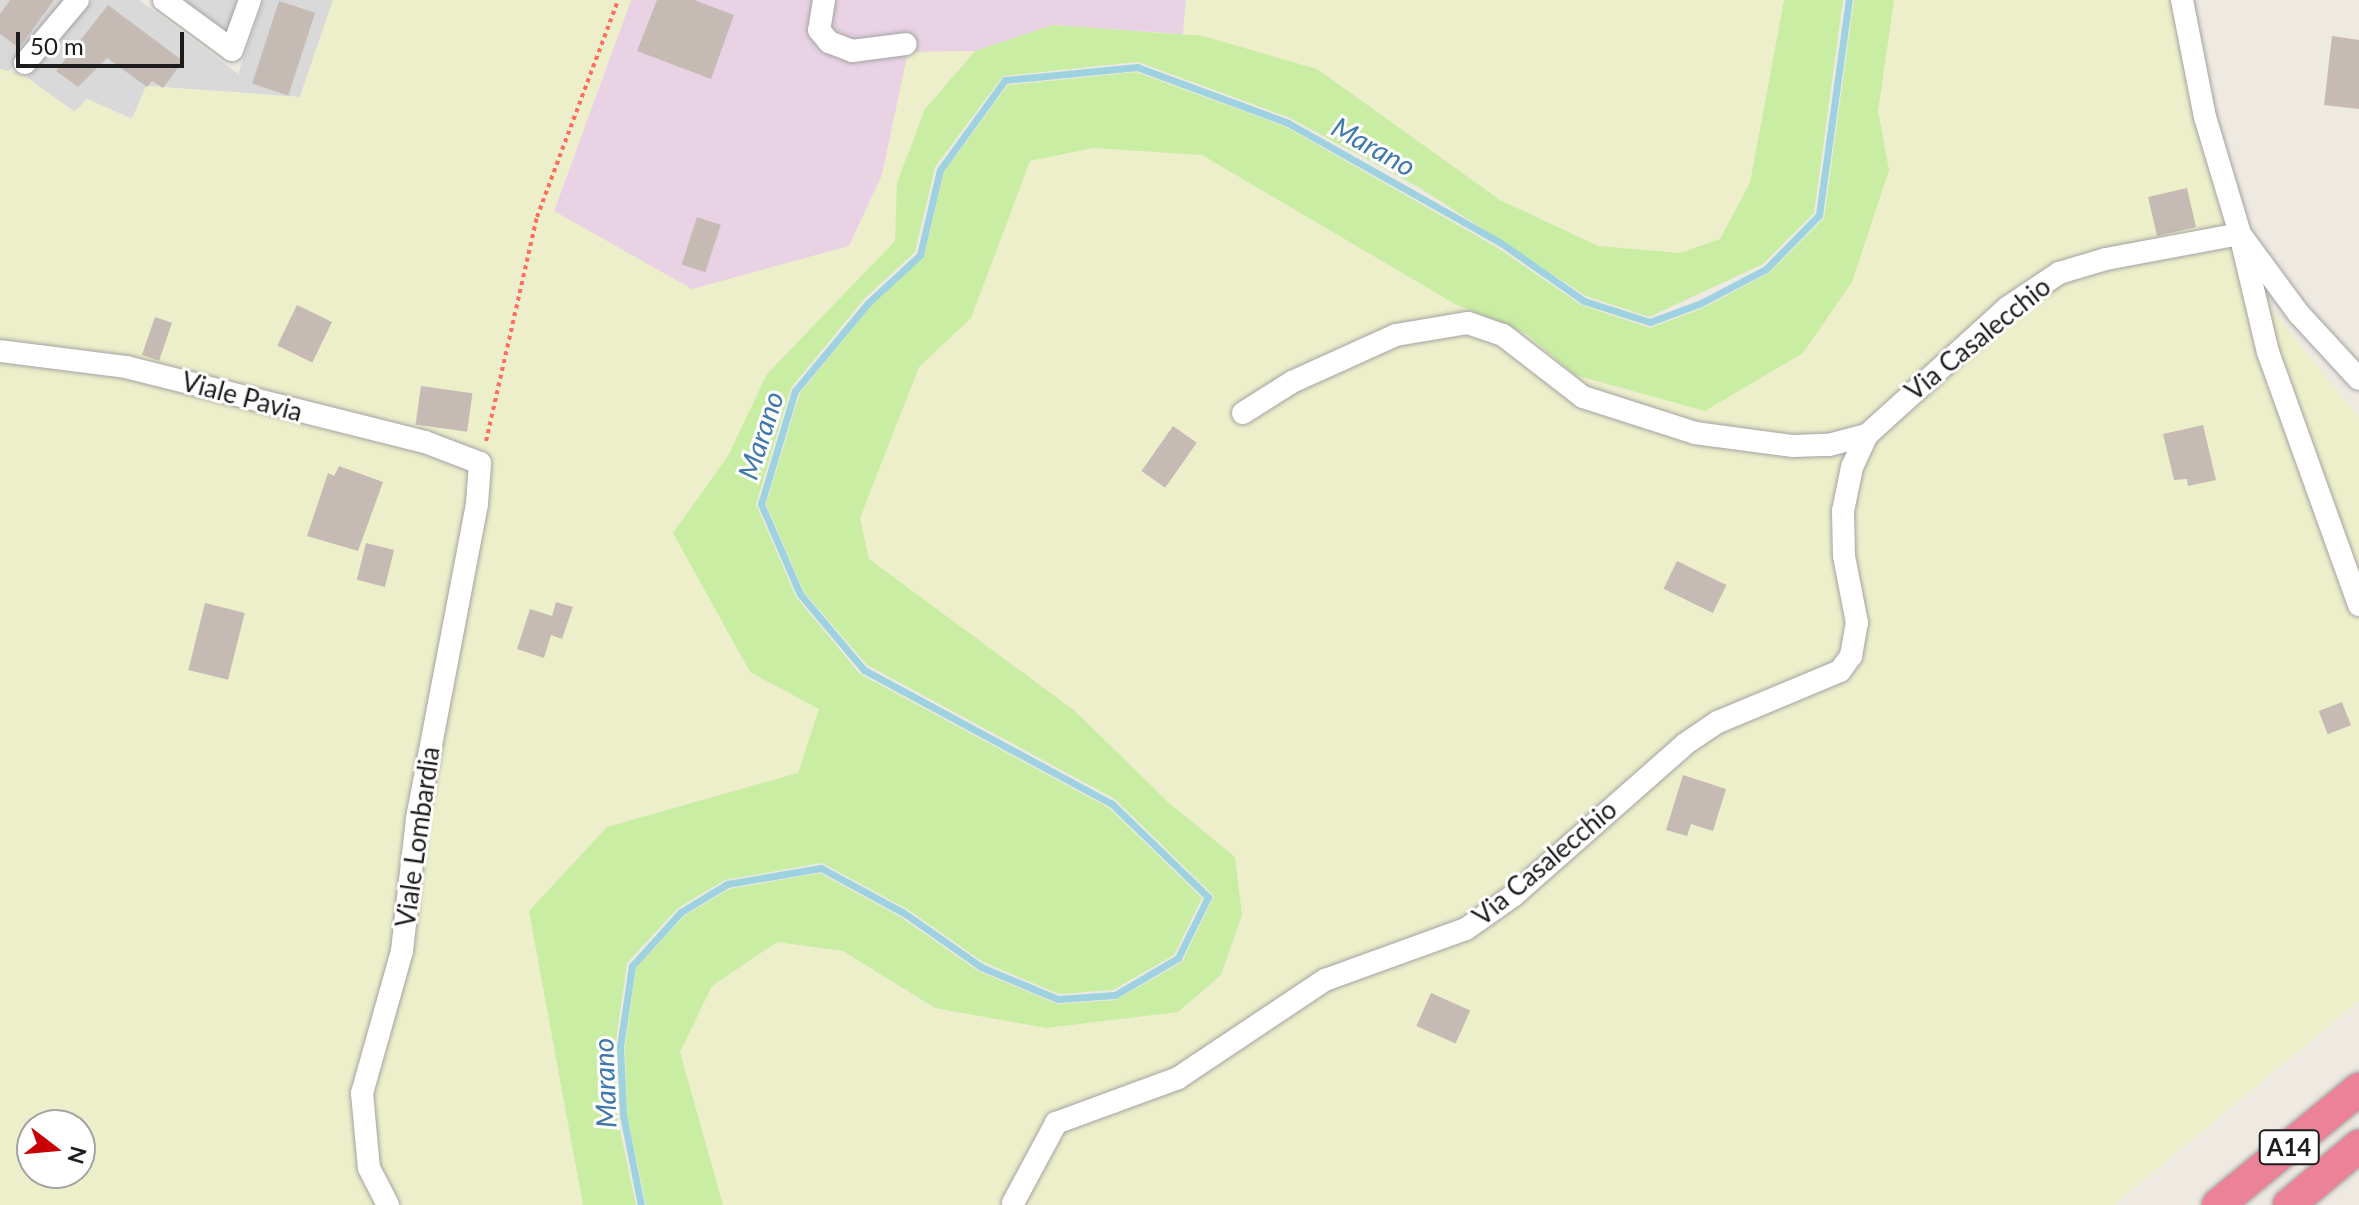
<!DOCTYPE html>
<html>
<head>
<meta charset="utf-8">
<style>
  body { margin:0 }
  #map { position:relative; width:2359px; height:1205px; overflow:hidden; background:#eee9e1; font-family:Lato,sans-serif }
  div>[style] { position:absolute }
  .residential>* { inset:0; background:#dad9d9 }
  .industrial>* { inset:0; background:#e8d2e4 }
  .farmland>* { inset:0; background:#edefca }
  .grass>* { inset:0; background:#c9eda2 }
  .stream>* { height:7px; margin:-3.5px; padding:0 3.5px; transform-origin:3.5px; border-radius:3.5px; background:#9ed2e0 }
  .building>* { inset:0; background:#c6bbb4; transform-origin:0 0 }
  .path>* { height:4px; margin-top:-2px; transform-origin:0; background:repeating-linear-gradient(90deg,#ff6d61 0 4px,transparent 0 8px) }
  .roads { filter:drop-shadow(0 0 2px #a3a3a3) drop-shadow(0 0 2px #a3a3a3) }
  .minor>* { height:22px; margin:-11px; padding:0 11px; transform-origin:11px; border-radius:11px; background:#fff }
  .highway>* { height:32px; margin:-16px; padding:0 16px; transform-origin:16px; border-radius:16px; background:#ec8298 }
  span { translate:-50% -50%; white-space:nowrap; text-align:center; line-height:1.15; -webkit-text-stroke:6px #fff; paint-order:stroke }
  .shield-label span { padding:2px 6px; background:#fff; border:2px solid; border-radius:6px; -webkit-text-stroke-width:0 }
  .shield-label { font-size:24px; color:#1c1c1c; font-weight:700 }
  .street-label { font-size:26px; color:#1c1c1c }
  .water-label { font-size:28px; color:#4078a9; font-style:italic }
  .north { position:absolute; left:16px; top:1109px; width:80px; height:80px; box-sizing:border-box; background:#fff; border:2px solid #a4a4a4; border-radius:50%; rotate:106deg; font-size:22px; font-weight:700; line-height:32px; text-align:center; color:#1c1c1c }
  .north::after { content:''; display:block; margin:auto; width:28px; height:36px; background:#c80005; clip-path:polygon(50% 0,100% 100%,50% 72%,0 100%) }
  .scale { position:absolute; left:16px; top:32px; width:168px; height:36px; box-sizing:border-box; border:4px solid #1c1c1c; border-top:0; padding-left:10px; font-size:24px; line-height:28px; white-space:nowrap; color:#1c1c1c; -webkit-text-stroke:6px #fff; paint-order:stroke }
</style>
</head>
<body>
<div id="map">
  <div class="residential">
    <i style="clip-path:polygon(0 0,67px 0,8px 72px,0 69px)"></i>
    <i style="clip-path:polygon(93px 0,139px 0,238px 74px,264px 0,333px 0,300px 97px,147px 86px,132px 119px,87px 99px,75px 112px,26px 77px)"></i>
    <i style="clip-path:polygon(184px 0,238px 0,227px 32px)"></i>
  </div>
  <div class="industrial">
    <i style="clip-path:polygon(631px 0,815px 0,811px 33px,854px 40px,830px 27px,836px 0,1186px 0,1183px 34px,1053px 25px,975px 51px,908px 53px,882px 175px,849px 246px,692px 290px,554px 211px)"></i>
  </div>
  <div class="farmland">
    <i style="clip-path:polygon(333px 0,631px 0,554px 211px,692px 289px,849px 246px,882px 175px,908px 52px,975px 51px,925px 109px,897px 183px,895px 241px,767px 374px,728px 456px,673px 532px,750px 672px,819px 709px,798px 773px,607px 827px,529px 911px,583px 1205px,393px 1205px,374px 1166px,367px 1093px,485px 463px,128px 356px,0 340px,0 69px,26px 77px,74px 112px,87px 99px,132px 119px,146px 86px,300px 97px)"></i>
    <i style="clip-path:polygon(1186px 0,1784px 0,1750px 183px,1720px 239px,1681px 253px,1598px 246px,1500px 200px,1317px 69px,1183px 34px)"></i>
    <i style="clip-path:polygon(1894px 0,2174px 0,2232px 238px,2280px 321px,2359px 417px,2359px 1001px,2114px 1205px,723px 1205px,680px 1052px,712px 986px,778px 942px,843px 951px,935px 1009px,1178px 1012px,1222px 975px,1242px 915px,1235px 857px,1169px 803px,1075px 711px,869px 559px,860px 518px,919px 367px,971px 318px,1030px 161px,1093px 148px,1202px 155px,1455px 304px,1527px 334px,1575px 375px,1641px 395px,1889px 170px,1878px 111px)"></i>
    <i style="clip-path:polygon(evenodd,0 363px,123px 378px,422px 453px,471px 472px,394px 950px,353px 1092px,378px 1205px,0 1205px,0 363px,32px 1125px,80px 1125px,80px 1173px,32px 1173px,32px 1125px)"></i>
  </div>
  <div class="grass">
    <i style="clip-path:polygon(1784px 0,1843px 0,1814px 213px,1763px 264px,1649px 317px,1586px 296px,1420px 188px,1290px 118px,1138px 62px,1003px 76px,935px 167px,915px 252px,864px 299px,791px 388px,756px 504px,796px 597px,860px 674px,1109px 808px,1202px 898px,1174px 955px,1113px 990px,1059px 994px,983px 962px,907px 909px,822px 863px,725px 880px,678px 908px,627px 963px,615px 1047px,617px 1116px,636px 1205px,583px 1205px,529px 911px,607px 827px,798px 773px,819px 709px,750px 672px,673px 533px,728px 456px,767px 374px,895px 241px,897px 183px,925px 109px,975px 51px,1053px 25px,1203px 36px,1317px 69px,1500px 200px,1598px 246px,1680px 253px,1720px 239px,1750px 183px)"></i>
    <i style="clip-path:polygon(1854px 0,1894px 0,1878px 111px,1889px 170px,1852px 282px,1803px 353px,1705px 411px,1575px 375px,1527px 334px,1455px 304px,1202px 155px,1093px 148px,1030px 161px,971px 318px,919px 367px,860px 518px,869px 559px,1075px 711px,1169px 803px,1235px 857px,1242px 915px,1221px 975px,1178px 1012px,1046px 1028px,935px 1008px,843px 951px,777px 942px,712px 986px,680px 1052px,723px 1205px,646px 1205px,627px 1115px,625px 1047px,636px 968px,684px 916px,729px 889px,820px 873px,902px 918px,978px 971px,1057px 1004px,1116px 1000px,1182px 962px,1214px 896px,1115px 799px,867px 665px,804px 592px,766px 504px,800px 393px,871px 306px,924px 257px,944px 172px,1008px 85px,1136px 72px,1286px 127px,1498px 248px,1581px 305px,1650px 328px,1703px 308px,1769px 273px,1824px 218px)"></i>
  </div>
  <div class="stream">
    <i style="left:641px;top:1205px;width:92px;rotate:-101.3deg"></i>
    <i style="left:623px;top:1115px;width:68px;rotate:-92.5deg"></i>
    <i style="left:620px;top:1047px;width:82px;rotate:-81.6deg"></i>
    <i style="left:632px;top:966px;width:73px;rotate:-47.8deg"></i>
    <i style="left:681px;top:912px;width:54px;rotate:-31.3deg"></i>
    <i style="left:727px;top:884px;width:95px;rotate:-9.7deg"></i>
    <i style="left:821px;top:868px;width:94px;rotate:28.5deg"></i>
    <i style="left:904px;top:913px;width:94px;rotate:35deg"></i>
    <i style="left:981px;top:967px;width:83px;rotate:22.6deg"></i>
    <i style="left:1058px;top:999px;width:57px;rotate:-4deg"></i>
    <i style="left:1115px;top:995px;width:73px;rotate:-30.4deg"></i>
    <i style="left:1178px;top:958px;width:68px;rotate:-63.8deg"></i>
    <i style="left:1208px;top:897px;width:134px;rotate:-135.9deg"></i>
    <i style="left:1112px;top:804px;width:282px;rotate:-151.6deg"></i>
    <i style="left:864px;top:670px;width:99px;rotate:-130.1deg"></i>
    <i style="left:800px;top:594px;width:98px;rotate:-113.4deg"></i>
    <i style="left:761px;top:504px;width:118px;rotate:-73.3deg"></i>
    <i style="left:795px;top:391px;width:114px;rotate:-50.3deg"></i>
    <i style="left:868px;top:303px;width:71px;rotate:-42.7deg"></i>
    <i style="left:920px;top:255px;width:87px;rotate:-76.8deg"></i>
    <i style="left:940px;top:170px;width:111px;rotate:-54.2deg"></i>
    <i style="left:1005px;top:80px;width:133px;rotate:-5.6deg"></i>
    <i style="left:1137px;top:67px;width:161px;rotate:20.3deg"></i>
    <i style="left:1288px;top:123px;width:244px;rotate:29.4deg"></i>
    <i style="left:1501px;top:243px;width:101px;rotate:34.9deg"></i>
    <i style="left:1584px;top:301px;width:69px;rotate:17.7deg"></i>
    <i style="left:1650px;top:322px;width:54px;rotate:-20.4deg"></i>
    <i style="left:1701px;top:303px;width:73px;rotate:-27.6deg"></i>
    <i style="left:1766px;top:269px;width:76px;rotate:-45.5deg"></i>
    <i style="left:1819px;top:215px;width:217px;rotate:-82.1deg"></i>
  </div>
  <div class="building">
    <i style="clip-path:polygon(10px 0,54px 0,19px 48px,0 34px,0 14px)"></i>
    <i style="clip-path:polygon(657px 0,694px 0,734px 15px,711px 79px,637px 51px)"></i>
    <i style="left:279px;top:1px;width:38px;height:87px;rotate:18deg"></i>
    <i style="clip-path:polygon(108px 5px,183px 61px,163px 88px,152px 81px,147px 87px,107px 58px,78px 87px,56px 71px)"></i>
    <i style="clip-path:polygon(2332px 36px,2359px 40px,2359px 109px,2324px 105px)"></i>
    <i style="left:2187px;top:188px;width:40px;height:40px;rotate:77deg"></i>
    <i style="left:697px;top:217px;width:25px;height:50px;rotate:18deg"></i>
    <i style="left:297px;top:305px;width:39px;height:45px;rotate:26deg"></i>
    <i style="left:155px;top:317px;width:18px;height:40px;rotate:19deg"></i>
    <i style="left:421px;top:386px;width:52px;height:39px;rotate:8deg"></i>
    <i style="clip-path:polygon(2203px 425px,2216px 480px,2188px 486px,2187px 479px,2174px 480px,2163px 434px)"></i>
    <i style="left:1173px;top:426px;width:29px;height:55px;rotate:35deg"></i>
    <i style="clip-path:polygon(339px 466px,383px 482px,358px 551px,307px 536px,328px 473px,334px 476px)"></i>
    <i style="left:366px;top:543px;width:29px;height:38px;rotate:14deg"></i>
    <i style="left:1677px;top:561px;width:55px;height:31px;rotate:26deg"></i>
    <i style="clip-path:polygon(556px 602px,573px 607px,562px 639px,551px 635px,544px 658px,517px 649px,530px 609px,552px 616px)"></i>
    <i style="left:205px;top:603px;width:41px;height:69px;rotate:14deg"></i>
    <i style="left:2342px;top:702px;width:25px;height:25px;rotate:69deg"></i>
    <i style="clip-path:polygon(1683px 775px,1726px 789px,1713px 831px,1691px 824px,1687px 836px,1666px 830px)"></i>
    <i style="left:1431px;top:993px;width:43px;height:36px;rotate:24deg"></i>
  </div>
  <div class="path">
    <i style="left:486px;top:441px;width:230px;rotate:-77.2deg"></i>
    <i style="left:537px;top:217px;width:232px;rotate:-69.5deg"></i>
  </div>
  <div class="roads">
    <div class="minor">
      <i style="left:164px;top:0;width:84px;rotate:36.3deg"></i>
      <i style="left:232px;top:50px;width:53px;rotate:-70.2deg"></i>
      <i style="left:824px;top:0;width:30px;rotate:99deg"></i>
      <i style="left:819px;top:30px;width:16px;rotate:50deg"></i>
      <i style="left:829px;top:42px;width:25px;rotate:21deg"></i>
      <i style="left:852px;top:51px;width:54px;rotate:-7.4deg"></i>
      <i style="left:2182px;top:0;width:119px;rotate:78.9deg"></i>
      <i style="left:2205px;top:117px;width:122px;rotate:73.3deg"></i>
      <i style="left:2240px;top:234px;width:99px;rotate:53.6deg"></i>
      <i style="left:2299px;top:314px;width:88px;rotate:47.3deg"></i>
      <i style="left:25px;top:63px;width:82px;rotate:-49.9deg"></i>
      <i style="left:0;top:351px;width:127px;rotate:7.2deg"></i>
      <i style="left:126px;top:367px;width:308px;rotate:14.1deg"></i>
      <i style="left:425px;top:442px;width:59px;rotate:20.9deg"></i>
      <i style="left:480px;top:463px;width:41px;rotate:94.2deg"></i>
      <i style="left:477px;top:504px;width:321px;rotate:100.8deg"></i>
      <i style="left:417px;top:819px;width:133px;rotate:96.5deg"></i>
      <i style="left:402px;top:951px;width:148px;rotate:105.7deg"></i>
      <i style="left:362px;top:1093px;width:75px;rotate:84.7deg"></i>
      <i style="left:369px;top:1168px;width:42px;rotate:62.8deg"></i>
      <i style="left:1243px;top:413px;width:58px;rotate:-32.3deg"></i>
      <i style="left:1292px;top:382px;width:114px;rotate:-24.3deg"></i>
      <i style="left:1396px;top:335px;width:73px;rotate:-9.5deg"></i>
      <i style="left:1468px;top:323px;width:37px;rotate:19deg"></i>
      <i style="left:1503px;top:335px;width:101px;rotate:37.8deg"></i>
      <i style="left:1583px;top:397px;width:118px;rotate:17.8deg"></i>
      <i style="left:1695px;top:433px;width:99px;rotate:7.6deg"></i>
      <i style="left:1793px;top:446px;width:36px;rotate:-2deg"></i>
      <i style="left:1829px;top:445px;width:39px;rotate:-15deg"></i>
      <i style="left:1013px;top:1203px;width:91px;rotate:-61.7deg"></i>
      <i style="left:1056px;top:1123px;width:130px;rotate:-20.2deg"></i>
      <i style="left:1178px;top:1078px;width:177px;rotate:-33.7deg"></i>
      <i style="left:1325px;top:980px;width:150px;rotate:-19.9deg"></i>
      <i style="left:1466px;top:929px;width:59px;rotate:-35.3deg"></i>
      <i style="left:1514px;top:895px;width:228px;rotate:-41.4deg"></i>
      <i style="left:1685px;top:744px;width:40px;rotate:-34deg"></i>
      <i style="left:1718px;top:722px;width:132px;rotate:-22.7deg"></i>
      <i style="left:1840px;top:671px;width:19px;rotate:-54deg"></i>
      <i style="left:1851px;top:656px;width:34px;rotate:-80deg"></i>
      <i style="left:1857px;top:623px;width:68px;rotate:-101deg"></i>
      <i style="left:1844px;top:556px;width:45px;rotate:-91.3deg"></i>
      <i style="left:1843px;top:511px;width:45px;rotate:-78.4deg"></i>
      <i style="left:1852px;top:467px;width:35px;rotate:-65deg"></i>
      <i style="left:1867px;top:435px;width:189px;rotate:-42.2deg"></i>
      <i style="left:2007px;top:308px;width:63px;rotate:-33.9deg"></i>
      <i style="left:2059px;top:273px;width:49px;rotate:-16.6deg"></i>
      <i style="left:2106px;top:259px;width:136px;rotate:-10.6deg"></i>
      <i style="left:2240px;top:234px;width:121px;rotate:76.7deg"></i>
      <i style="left:2268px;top:352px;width:269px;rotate:70.2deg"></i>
    </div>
    <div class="highway">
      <i style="left:2218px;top:1205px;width:183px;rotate:-39.4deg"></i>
      <i style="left:2289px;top:1205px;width:92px;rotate:-40.1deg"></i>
    </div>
  </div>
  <div class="shield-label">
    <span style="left:2289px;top:1147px">A14</span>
  </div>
  <div class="street-label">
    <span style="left:1978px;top:339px;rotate:-39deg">Via Casalecchio</span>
    <span style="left:242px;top:397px;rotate:15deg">Viale Pavia</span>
    <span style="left:418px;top:837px;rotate:-82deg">Viale Lombardia</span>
    <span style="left:1545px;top:863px;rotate:-40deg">Via Casalecchio</span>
  </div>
  <div class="water-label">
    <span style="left:1374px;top:146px;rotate:29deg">Marano</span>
    <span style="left:760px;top:435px;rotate:-72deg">Marano</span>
    <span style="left:604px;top:1083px;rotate:-92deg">Marano</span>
  </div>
  <div class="north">N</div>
  <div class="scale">50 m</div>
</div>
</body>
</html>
